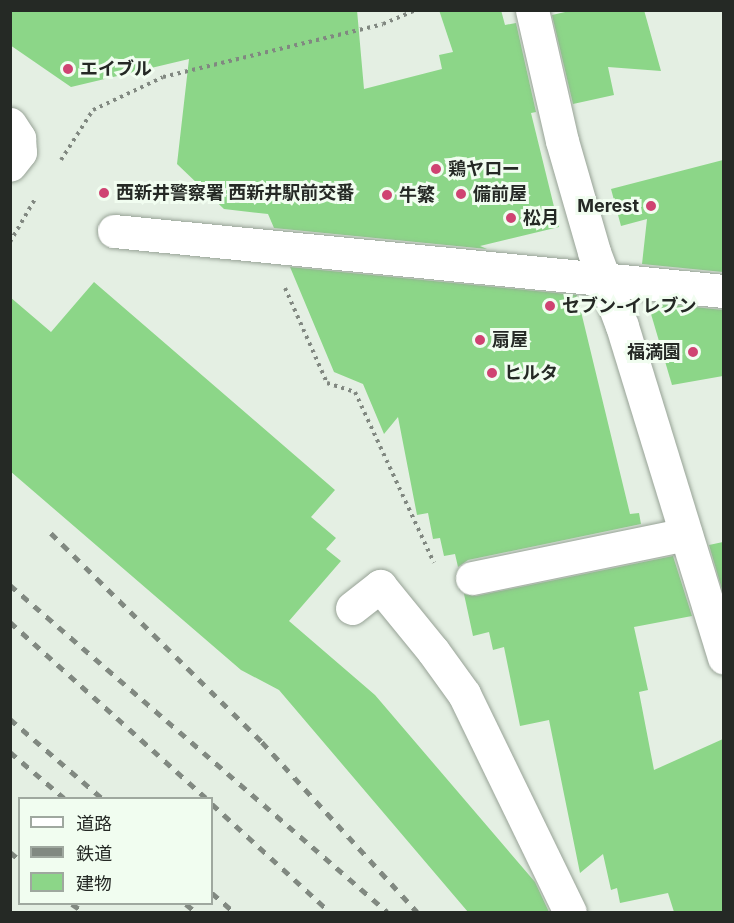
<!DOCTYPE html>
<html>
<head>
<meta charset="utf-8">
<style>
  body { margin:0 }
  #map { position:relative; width:734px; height:923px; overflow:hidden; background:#e4efe3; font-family:Inter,"Noto Sans JP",sans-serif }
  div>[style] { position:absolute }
  .building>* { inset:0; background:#8cd688 }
  .path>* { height:4px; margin-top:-2px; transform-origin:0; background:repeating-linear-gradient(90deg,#818881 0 3px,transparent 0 7.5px) }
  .roads { filter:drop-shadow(0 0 2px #97a296) drop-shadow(0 0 2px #97a296) }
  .minor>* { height:33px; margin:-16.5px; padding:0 16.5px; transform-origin:16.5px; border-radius:16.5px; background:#fff }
  .rail>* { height:4.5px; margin-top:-2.25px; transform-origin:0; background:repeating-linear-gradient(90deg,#818981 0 8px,transparent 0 16px) }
  .dots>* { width:16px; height:16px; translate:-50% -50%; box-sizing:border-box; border:3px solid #f1fdf0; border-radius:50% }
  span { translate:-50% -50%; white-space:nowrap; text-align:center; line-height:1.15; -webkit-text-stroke:6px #f1fdf0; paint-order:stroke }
  .poi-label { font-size:18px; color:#252925; font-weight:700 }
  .left { translate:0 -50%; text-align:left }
  .right { translate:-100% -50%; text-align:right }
  .frame { position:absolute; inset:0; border:12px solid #252925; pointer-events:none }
  .legend { position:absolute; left:18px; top:797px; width:195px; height:108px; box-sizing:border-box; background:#f1fdf0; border:2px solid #9fa89f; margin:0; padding:8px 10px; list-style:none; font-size:18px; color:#252925 }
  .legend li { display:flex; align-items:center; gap:12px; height:30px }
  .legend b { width:30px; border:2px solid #9fa89f }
</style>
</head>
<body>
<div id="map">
  <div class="building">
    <i style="clip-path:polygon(10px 10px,357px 10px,364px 89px,442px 69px,439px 55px,453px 52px,439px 10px,501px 10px,505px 25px,516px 23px,536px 112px,531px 113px,559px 227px,480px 246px,487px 249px,274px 228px,268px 214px,224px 209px,177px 164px,189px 59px,71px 87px,10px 45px)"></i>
    <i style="clip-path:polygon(574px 10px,644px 10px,661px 71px,608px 67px,614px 95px,573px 104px,552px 15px)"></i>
    <i style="clip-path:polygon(723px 160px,723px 272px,642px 264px,647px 219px,621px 226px,611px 189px)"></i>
    <i style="clip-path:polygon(290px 267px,577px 295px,630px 514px,639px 513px,641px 524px,468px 560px,458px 567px,455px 554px,444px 556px,440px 538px,433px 539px,428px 513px,417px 515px,398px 417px,384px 434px,363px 384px,334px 372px)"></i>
    <i style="clip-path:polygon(94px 282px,335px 490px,311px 517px,336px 538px,326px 549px,341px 561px,289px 621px,375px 695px,535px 882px,549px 912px,468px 912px,279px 690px,241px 670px,10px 471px,10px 297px,51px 332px)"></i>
    <i style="clip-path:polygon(657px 303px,723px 310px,723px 376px,672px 385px,651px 314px)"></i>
    <i style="clip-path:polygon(723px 542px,723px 593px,709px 545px)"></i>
    <i style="clip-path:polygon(673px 556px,692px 616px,634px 627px,648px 690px,639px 692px,654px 770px,723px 739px,723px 912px,674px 912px,668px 893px,620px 903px,617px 888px,611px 890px,603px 854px,580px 873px,549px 720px,520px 726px,504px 647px,493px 650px,489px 632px,473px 636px,464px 594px,476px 596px)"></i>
  </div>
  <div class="path">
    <i style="left:61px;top:160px;width:59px;rotate:-57.4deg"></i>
    <i style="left:93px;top:110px;width:77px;rotate:-25.2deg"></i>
    <i style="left:163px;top:77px;width:226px;rotate:-13.5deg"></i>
    <i style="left:383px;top:24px;width:36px;rotate:-23deg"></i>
    <i style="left:10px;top:242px;width:50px;rotate:-59.8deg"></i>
    <i style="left:285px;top:288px;width:104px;rotate:66.1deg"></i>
    <i style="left:327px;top:383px;width:29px;rotate:18deg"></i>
    <i style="left:355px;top:392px;width:188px;rotate:65.2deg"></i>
  </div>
  <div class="roads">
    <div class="minor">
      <i style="left:532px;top:10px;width:134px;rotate:77.1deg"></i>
      <i style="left:562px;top:141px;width:116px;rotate:73.9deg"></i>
      <i style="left:594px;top:252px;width:79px;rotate:69.3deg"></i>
      <i style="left:622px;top:326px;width:347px;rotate:72.9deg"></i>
      <i style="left:10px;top:124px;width:17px;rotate:57deg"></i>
      <i style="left:19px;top:138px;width:14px;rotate:86deg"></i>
      <i style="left:20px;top:152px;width:16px;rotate:128deg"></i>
      <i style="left:114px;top:231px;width:613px;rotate:5.62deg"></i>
      <i style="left:472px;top:578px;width:218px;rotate:-11.6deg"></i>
      <i style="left:352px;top:608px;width:36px;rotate:-38deg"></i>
      <i style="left:380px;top:586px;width:84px;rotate:50.8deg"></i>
      <i style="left:433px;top:651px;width:53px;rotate:54.2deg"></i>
      <i style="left:464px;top:694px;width:242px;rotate:64.1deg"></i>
    </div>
  </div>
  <div class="rail">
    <i style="left:51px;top:533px;width:297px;rotate:44.7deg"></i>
    <i style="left:262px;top:742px;width:230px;rotate:47.6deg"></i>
    <i style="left:10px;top:585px;width:499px;rotate:40.9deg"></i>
    <i style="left:10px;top:622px;width:263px;rotate:41.9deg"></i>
    <i style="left:10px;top:719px;width:121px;rotate:40.7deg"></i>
    <i style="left:10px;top:752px;width:71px;rotate:40.4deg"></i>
    <i style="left:212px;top:804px;width:160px;rotate:42.5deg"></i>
    <i style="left:10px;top:852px;width:13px;rotate:39deg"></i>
    <i style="left:212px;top:893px;width:29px;rotate:41deg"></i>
    <i style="left:72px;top:904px;width:14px;rotate:34deg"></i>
    <i style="left:186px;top:904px;width:13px;rotate:39deg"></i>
  </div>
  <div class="dots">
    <i style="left:68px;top:69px;background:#cf4372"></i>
    <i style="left:436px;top:169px;background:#cf4372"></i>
    <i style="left:104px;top:193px;background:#cf4372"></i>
    <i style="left:461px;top:194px;background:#cf4372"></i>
    <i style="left:387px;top:195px;background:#cf4372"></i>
    <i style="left:651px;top:206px;background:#cf4372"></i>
    <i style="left:511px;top:218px;background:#cf4372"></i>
    <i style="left:550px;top:306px;background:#cf4372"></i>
    <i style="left:480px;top:340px;background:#cf4372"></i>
    <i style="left:693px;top:352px;background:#cf4372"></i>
    <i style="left:492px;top:373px;background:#cf4372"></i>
  </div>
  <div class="poi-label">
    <span class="left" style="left:80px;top:69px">エイブル</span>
    <span class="left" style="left:448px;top:169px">鶏ヤロー</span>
    <span class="left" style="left:116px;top:193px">西新井警察署 西新井駅前交番</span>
    <span class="left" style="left:473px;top:194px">備前屋</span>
    <span class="left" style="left:399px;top:195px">牛繁</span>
    <span class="right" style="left:639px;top:206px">Merest</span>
    <span class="left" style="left:523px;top:218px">松月</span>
    <span class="left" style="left:562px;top:306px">セブン-イレブン</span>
    <span class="left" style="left:492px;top:340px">扇屋</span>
    <span class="right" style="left:681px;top:352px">福満園</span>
    <span class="left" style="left:504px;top:373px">ヒルタ</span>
  </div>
  <div class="frame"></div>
  <ul class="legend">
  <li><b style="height:8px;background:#fff"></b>道路</li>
  <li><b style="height:8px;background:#818981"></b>鉄道</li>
  <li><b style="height:16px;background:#8cd688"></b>建物</li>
  </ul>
</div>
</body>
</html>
